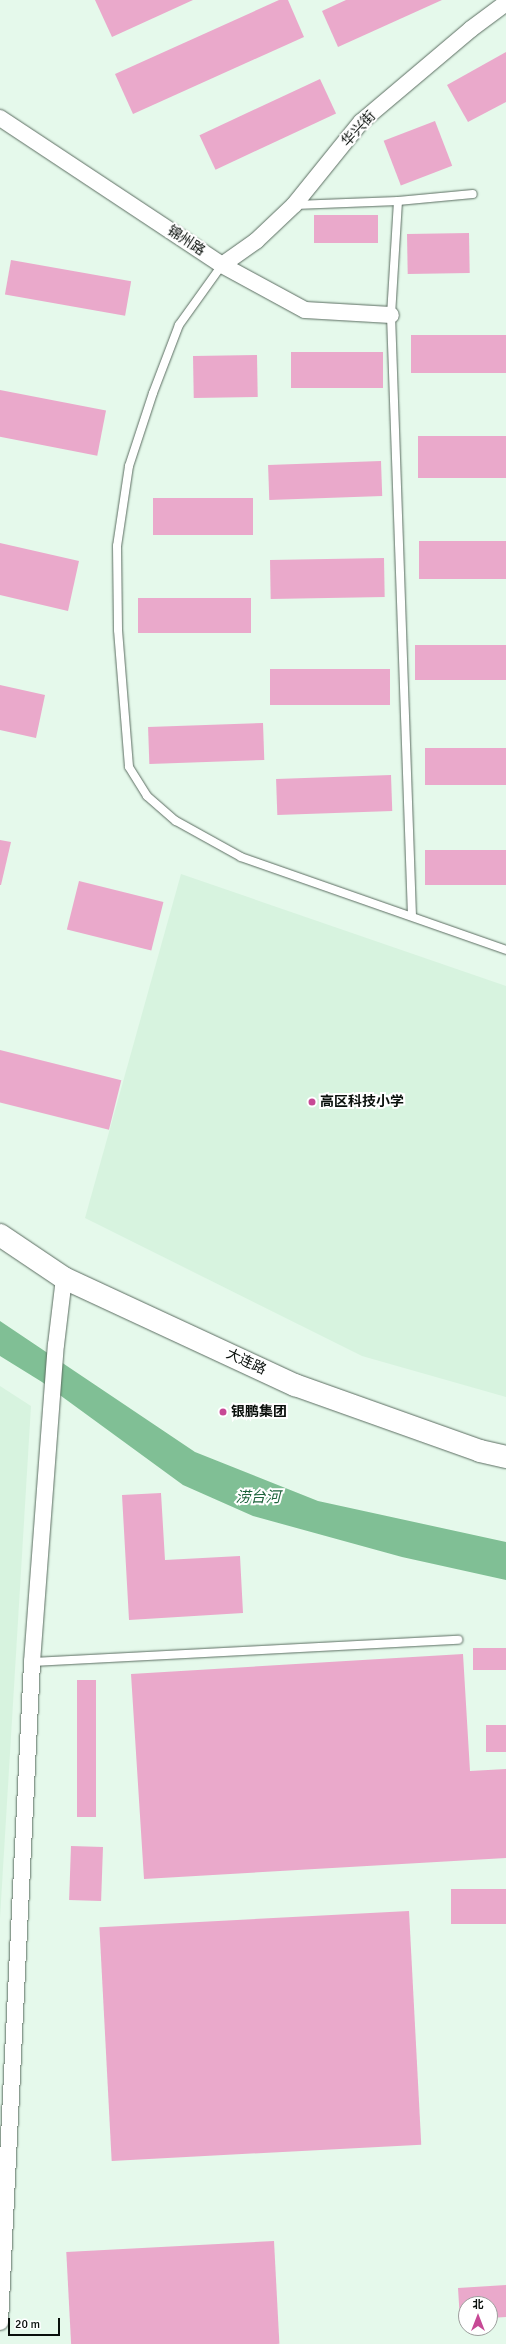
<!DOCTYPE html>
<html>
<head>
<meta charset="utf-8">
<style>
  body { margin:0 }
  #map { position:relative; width:506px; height:2344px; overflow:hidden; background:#e5f9eb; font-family:Signika,"Noto Sans SC",sans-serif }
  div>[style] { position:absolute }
  .built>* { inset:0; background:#d7f3df }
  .water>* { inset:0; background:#80bf95 }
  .building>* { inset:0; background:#eaa9cb; transform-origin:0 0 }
  .roads { filter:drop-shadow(0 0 1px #5b6d61) drop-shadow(0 0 1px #5b6d61) }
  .lane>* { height:8px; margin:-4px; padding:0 4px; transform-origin:4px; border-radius:4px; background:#fff }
  .street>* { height:16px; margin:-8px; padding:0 8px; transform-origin:8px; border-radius:8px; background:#fff }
  .primary>* { height:22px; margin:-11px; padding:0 11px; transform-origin:11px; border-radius:11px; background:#fff }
  .dots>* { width:11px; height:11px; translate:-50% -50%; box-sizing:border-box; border:2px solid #fff; border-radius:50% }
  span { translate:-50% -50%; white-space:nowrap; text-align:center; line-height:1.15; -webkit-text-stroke:4px #fff; paint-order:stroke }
  .street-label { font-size:14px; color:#090f0b }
  .poi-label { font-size:14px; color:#090f0b; font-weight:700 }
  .left { translate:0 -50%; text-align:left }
  .water-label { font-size:15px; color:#1d633b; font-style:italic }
  .north { position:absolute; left:458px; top:2296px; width:40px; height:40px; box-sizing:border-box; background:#fff; border:1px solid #9d9f9d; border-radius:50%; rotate:0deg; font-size:11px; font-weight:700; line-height:16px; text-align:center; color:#090f0b }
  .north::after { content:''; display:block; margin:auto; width:14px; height:18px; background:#c74995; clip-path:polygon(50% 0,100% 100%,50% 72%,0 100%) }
  .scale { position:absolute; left:8px; top:2318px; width:52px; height:18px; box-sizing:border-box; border:2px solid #090f0b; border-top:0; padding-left:5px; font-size:12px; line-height:14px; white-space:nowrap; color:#090f0b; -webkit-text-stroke:3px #fff; paint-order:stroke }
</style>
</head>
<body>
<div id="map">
  <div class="built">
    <i style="clip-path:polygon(181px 874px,506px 986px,506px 1397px,362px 1356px,85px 1218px)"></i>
    <i style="clip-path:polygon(0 1386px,31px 1406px,0 1918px)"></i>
  </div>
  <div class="water">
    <i style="clip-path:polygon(0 1321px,195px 1452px,318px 1501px,506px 1542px,506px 1580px,402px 1557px,253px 1516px,183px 1485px,42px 1382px,0 1356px)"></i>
  </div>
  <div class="building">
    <i style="clip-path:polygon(95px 0,193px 0,112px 37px)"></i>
    <i style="clip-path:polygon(279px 0,288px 0,304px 37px,133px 114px,115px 74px)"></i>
    <i style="clip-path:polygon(346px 0,442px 0,338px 47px,322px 11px)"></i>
    <i style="clip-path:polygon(506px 52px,506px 102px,468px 122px,447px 85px)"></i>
    <i style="left:320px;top:79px;width:38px;height:133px;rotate:65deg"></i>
    <i style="left:435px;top:121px;width:48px;height:55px;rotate:69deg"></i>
    <i style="left:314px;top:215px;width:64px;height:28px"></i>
    <i style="left:469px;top:233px;width:40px;height:62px;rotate:89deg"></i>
    <i style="left:11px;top:260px;width:122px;height:35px;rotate:10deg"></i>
    <i style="left:506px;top:335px;width:38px;height:95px;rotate:90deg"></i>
    <i style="left:383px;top:352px;width:36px;height:92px;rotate:90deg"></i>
    <i style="left:257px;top:355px;width:42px;height:64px;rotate:89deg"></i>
    <i style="left:0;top:390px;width:108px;height:46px;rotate:11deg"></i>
    <i style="left:506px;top:436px;width:42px;height:88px;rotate:90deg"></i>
    <i style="left:381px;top:461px;width:35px;height:113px;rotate:88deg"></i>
    <i style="left:253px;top:498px;width:37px;height:100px;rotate:90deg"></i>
    <i style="left:506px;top:541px;width:38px;height:87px;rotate:90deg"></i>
    <i style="clip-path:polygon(0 543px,79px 561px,68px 611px,0 595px)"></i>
    <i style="left:384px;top:558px;width:39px;height:114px;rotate:89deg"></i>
    <i style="left:251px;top:598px;width:35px;height:113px;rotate:90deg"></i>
    <i style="left:506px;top:645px;width:35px;height:91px;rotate:90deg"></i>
    <i style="left:390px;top:669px;width:36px;height:120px;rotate:90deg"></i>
    <i style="clip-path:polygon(0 685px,45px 695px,36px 738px,0 730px)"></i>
    <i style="left:263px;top:723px;width:37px;height:115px;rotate:88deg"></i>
    <i style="left:506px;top:748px;width:37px;height:81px;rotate:90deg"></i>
    <i style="left:391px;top:775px;width:36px;height:115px;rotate:88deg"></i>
    <i style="clip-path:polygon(0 840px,11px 842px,1px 885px,0 885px)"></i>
    <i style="left:506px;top:850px;width:35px;height:81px;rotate:90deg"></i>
    <i style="left:79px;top:881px;width:87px;height:50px;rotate:14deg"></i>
    <i style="left:0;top:1050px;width:125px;height:51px;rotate:14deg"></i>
    <i style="clip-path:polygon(161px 1493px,165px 1560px,240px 1556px,243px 1613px,129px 1620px,122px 1495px)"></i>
    <i style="left:506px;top:1648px;width:22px;height:33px;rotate:90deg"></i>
    <i style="clip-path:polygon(463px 1654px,470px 1771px,506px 1769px,506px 1858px,144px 1879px,131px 1674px)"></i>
    <i style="left:77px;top:1680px;width:19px;height:137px"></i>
    <i style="left:506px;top:1725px;width:27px;height:20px;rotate:90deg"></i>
    <i style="left:71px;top:1846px;width:32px;height:54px;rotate:2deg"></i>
    <i style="left:506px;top:1889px;width:35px;height:55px;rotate:90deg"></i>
    <i style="left:409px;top:1911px;width:234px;height:310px;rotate:87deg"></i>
    <i style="left:274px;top:2241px;width:103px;height:208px;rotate:87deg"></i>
    <i style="clip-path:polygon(506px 2285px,506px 2317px,490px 2318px,490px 2304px,466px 2304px,466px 2320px,460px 2320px,458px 2288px)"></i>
  </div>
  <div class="roads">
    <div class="lane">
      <i style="left:398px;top:201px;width:114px;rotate:93.5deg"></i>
      <i style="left:391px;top:315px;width:601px;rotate:88deg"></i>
      <i style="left:295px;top:205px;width:103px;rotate:-2.2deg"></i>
      <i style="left:398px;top:201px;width:75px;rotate:-5.3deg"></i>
      <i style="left:222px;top:265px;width:74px;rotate:125.6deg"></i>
      <i style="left:179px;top:325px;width:73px;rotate:110.9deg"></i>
      <i style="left:153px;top:393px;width:77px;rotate:108.2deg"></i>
      <i style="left:129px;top:466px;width:81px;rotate:98.5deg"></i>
      <i style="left:117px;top:546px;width:84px;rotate:89.3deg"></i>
      <i style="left:118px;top:630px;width:137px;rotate:85.4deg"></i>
      <i style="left:129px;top:767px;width:34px;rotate:58deg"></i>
      <i style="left:147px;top:796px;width:38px;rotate:41deg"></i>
      <i style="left:176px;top:821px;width:74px;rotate:29deg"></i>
      <i style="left:241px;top:857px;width:281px;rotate:19.3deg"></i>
      <i style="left:32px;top:1662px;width:427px;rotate:-3deg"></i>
    </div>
    <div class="street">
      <i style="left:0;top:118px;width:266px;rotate:33.5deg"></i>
      <i style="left:222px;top:265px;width:94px;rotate:28.5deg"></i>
      <i style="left:305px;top:310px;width:86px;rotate:3.3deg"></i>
      <i style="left:222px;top:265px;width:42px;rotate:-35.2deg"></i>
      <i style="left:256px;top:241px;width:52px;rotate:-43.5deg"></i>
      <i style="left:294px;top:205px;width:107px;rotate:-51.1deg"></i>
      <i style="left:361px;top:122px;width:144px;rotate:-40.2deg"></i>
      <i style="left:471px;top:29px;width:44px;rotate:-36.6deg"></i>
      <i style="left:0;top:2322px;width:661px;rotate:-87.22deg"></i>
      <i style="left:32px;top:1662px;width:318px;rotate:-85.7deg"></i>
      <i style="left:56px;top:1345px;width:67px;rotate:-83.2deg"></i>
    </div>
    <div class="primary">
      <i style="left:0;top:1235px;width:77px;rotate:33.9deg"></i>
      <i style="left:64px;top:1278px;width:255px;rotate:24.9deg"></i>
      <i style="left:295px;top:1385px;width:196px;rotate:19.6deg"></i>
      <i style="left:480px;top:1451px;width:27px;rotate:13deg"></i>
    </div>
  </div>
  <div class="dots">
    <i style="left:312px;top:1102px;background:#c74995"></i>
    <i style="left:223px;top:1412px;background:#c74995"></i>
  </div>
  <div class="street-label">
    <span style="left:359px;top:129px;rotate:-47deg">华兴街</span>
    <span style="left:186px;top:241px;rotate:33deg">锦州路</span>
    <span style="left:246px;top:1362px;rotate:25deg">大连路</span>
  </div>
  <div class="poi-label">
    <span class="left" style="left:320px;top:1102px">高区科技小学</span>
    <span class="left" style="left:231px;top:1412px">银鹏集团</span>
  </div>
  <div class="water-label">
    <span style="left:258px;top:1498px">涝台河</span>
  </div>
  <div class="north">北</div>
  <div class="scale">20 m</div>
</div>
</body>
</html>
